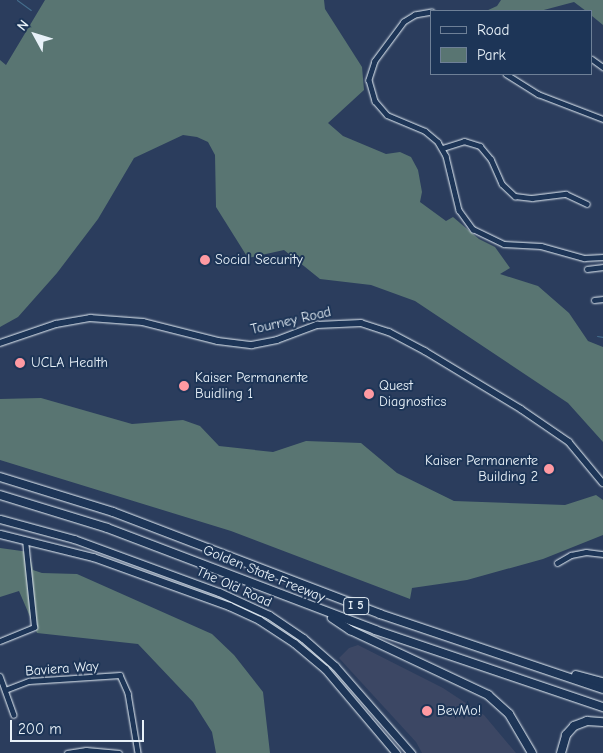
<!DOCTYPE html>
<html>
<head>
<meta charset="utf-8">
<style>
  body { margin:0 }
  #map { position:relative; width:603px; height:753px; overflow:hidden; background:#2b3d5d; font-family:"Comic Neue",sans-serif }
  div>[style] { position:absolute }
  .built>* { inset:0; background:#3c4764 }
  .green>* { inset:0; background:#597572 }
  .stream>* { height:1px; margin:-0.5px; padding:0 0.5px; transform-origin:0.5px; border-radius:0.5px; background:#446d8c }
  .roads { filter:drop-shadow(0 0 1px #e8f1f8) drop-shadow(0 0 1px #e8f1f8) }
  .minor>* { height:4.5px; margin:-2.25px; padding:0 2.25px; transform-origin:2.25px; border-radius:2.25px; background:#1d3557 }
  .tertiary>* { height:5.5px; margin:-2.75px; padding:0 2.75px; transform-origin:2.75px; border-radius:2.75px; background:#1d3557 }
  .primary>* { height:7px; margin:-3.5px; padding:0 3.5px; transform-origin:3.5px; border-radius:3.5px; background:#1d3557 }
  .motorway>* { height:8px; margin:-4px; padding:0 4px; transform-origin:4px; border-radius:4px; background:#1d3557 }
  .dots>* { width:14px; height:14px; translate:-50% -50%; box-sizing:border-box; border:2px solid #1d3557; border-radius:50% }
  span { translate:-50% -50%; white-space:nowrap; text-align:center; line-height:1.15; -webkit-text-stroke:4px #1d3557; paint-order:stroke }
  .shield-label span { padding:1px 4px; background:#1d3557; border:1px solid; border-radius:4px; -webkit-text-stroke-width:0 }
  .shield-label { font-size:12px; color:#e8f1f8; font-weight:700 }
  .poi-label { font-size:14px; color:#e8f1f8 }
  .left { translate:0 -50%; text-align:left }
  .right { translate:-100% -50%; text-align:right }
  .street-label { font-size:14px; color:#e8f1f8 }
  .legend { position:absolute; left:430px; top:10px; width:162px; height:65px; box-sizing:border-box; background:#1d3557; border:1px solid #6e8097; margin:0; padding:6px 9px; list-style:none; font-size:15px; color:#e8f1f8 }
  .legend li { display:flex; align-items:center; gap:10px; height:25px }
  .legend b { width:25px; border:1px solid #6e8097 }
  .north { position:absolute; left:10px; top:10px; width:50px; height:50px; -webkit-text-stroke:4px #1d3557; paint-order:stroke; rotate:309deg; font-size:14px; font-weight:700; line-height:20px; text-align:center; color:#e8f1f8 }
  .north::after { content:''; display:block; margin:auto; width:18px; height:22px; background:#e8f1f8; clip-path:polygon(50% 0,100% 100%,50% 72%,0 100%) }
  .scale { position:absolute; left:10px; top:720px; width:134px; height:22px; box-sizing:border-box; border:2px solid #e8f1f8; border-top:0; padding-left:6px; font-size:15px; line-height:18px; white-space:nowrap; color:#e8f1f8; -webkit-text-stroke:4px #1d3557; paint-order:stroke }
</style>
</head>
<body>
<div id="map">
  <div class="built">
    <i style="clip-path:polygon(358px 645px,443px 688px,484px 715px,516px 753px,422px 753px,416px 742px,339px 658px,349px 648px)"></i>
  </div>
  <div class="green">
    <i style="clip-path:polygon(45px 0,324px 0,325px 9px,362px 67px,364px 90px,328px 123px,343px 136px,386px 154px,400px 152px,411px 157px,418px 170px,422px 192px,420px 202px,446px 221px,453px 217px,479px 239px,495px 247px,510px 268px,500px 274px,538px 286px,569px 313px,588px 341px,603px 347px,603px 442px,568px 403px,415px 301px,371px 285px,320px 279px,284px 250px,248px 258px,216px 207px,215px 155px,208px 142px,197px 137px,183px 135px,134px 158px,98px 219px,57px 273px,18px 317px,0 327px,0 60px,6px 65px)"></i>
    <i style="clip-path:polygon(501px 0,603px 0,603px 25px,592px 16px,592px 11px,586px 11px,574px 2px,540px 11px,486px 11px,497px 6px)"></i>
    <i style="clip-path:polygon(41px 398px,132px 424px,183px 420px,200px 426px,219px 446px,273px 452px,306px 441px,361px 443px,397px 473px,454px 501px,565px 505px,596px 495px,603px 500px,603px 535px,543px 559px,467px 580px,412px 588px,410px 599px,231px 531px,0 460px,0 399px)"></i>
    <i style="clip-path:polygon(0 548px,29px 552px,33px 570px,42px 573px,77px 574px,212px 634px,234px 655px,263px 692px,270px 753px,216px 753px,212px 732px,193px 702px,138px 644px,37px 633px,19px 591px,0 597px)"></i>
  </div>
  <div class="stream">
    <i style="left:17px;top:0;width:17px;rotate:36deg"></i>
    <i style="left:597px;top:336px;width:6px;rotate:9deg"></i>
  </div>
  <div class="roads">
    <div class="minor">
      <i style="left:432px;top:12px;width:17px;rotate:170deg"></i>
      <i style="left:415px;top:15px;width:13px;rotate:148deg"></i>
      <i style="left:404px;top:22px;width:49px;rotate:126.6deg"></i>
      <i style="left:375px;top:61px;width:20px;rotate:108deg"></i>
      <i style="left:369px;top:80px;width:22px;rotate:74deg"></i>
      <i style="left:375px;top:101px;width:18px;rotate:49deg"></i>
      <i style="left:387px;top:115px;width:41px;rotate:22.8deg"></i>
      <i style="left:425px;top:131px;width:17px;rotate:40deg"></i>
      <i style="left:438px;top:142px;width:16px;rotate:60deg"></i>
      <i style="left:446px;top:156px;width:56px;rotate:76.5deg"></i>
      <i style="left:459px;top:210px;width:24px;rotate:54deg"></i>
      <i style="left:473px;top:229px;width:34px;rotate:26deg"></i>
      <i style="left:504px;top:244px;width:37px;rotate:3deg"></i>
      <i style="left:541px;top:246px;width:45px;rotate:15.6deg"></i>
      <i style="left:584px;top:258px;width:19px;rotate:-3deg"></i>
      <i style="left:592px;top:59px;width:14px;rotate:36deg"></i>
      <i style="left:506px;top:74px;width:38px;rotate:32deg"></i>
      <i style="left:538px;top:94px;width:70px;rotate:21deg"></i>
      <i style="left:443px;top:148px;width:22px;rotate:-18deg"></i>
      <i style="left:464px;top:141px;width:17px;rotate:17deg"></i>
      <i style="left:480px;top:146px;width:17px;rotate:50deg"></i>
      <i style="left:491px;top:159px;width:27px;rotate:66deg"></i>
      <i style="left:502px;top:184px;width:18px;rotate:43deg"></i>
      <i style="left:515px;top:196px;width:17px;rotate:7deg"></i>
      <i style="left:532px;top:198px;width:34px;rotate:-7deg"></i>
      <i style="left:566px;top:194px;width:23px;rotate:25deg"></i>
      <i style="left:587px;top:269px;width:16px;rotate:-7deg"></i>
      <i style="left:594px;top:300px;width:9px;rotate:-6deg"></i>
      <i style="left:557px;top:563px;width:16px;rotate:-30deg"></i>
      <i style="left:571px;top:555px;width:15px;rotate:-11deg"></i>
      <i style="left:586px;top:552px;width:17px;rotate:7deg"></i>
      <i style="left:0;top:641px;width:37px;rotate:-22deg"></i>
      <i style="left:34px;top:627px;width:87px;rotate:-95.9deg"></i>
      <i style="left:0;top:676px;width:41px;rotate:70.3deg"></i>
      <i style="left:5px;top:690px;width:26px;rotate:-21deg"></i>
      <i style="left:29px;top:681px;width:91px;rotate:-3.8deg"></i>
      <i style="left:120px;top:675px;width:20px;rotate:66deg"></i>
      <i style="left:128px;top:693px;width:61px;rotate:80.5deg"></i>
      <i style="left:67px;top:753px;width:19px;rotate:-9deg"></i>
      <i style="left:86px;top:750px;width:33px;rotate:5deg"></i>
    </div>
    <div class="tertiary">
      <i style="left:0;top:343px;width:59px;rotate:-18.7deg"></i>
      <i style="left:56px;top:324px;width:35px;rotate:-10deg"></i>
      <i style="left:90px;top:318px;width:53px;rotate:4.3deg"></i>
      <i style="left:143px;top:322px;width:77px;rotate:14.2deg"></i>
      <i style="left:218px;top:341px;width:34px;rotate:7deg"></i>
      <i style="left:252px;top:345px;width:25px;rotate:-11deg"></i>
      <i style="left:277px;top:340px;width:43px;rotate:-20.6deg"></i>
      <i style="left:317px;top:325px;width:44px;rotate:-2.6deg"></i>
      <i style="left:361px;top:323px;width:29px;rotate:18deg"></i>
      <i style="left:389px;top:332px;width:41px;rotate:27.8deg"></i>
      <i style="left:425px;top:351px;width:112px;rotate:31.1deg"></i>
      <i style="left:521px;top:409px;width:58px;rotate:34.5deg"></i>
      <i style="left:569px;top:442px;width:53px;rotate:50.3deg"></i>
    </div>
    <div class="primary">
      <i style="left:0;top:519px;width:77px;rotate:15.1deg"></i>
      <i style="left:74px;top:539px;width:154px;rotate:20.1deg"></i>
      <i style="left:219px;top:592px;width:55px;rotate:24.7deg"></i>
      <i style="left:269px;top:615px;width:41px;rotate:34.1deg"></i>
      <i style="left:303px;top:638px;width:43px;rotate:41.2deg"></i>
      <i style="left:335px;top:666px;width:116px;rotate:48.9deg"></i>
      <i style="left:0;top:534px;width:96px;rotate:13.9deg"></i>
      <i style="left:93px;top:557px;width:145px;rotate:19.8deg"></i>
      <i style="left:229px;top:606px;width:33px;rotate:25deg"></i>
      <i style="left:259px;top:620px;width:42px;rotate:33.3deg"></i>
      <i style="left:294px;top:643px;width:40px;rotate:40deg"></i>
      <i style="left:325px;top:669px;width:110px;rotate:49.8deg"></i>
    </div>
    <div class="motorway">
      <i style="left:0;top:477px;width:118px;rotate:17.2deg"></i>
      <i style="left:113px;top:512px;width:286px;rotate:20.9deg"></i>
      <i style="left:380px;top:614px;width:235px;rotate:18.6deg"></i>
      <i style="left:0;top:495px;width:112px;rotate:17.1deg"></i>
      <i style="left:107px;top:528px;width:287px;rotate:20.8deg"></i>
      <i style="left:375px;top:630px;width:241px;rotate:18.7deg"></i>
      <i style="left:332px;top:618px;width:22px;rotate:34deg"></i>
      <i style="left:350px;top:630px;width:153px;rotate:25.2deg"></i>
      <i style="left:488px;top:695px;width:28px;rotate:42deg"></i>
      <i style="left:509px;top:714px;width:45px;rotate:59.5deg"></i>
      <i style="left:576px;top:675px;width:28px;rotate:15deg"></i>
      <i style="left:561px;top:753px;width:19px;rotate:-74deg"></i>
      <i style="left:566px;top:735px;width:12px;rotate:-48deg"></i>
      <i style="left:574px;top:726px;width:14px;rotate:-21deg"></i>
      <i style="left:587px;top:721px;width:16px;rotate:4deg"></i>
    </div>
  </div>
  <div class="dots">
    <i style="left:205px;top:260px;background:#ff9aa2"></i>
    <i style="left:20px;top:363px;background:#ff9aa2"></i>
    <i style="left:184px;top:386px;background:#ff9aa2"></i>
    <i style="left:369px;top:394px;background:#ff9aa2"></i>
    <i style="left:549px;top:469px;background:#ff9aa2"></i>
    <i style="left:427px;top:711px;background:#ff9aa2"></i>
  </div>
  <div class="shield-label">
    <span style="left:356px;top:606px">I 5</span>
  </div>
  <div class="poi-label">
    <span class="left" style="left:215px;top:260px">Social Security</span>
    <span class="left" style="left:31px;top:363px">UCLA Health</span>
    <span class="left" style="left:195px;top:386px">Kaiser Permanente<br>Buidling 1</span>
    <span class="left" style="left:379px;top:394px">Quest<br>Diagnostics</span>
    <span class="right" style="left:538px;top:469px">Kaiser Permanente<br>Building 2</span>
    <span class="left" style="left:437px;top:711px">BevMo!</span>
  </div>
  <div class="street-label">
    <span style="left:291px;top:321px;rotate:-13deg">Tourney Road</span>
    <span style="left:264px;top:574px;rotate:22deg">Golden State Freeway</span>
    <span style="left:234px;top:587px;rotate:24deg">The Old Road</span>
    <span style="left:62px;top:669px;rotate:-4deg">Baviera Way</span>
  </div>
  <ul class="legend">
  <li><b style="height:6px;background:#1d3557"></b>Road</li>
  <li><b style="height:14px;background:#597572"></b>Park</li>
  </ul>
  <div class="north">N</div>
  <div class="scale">200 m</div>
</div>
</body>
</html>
